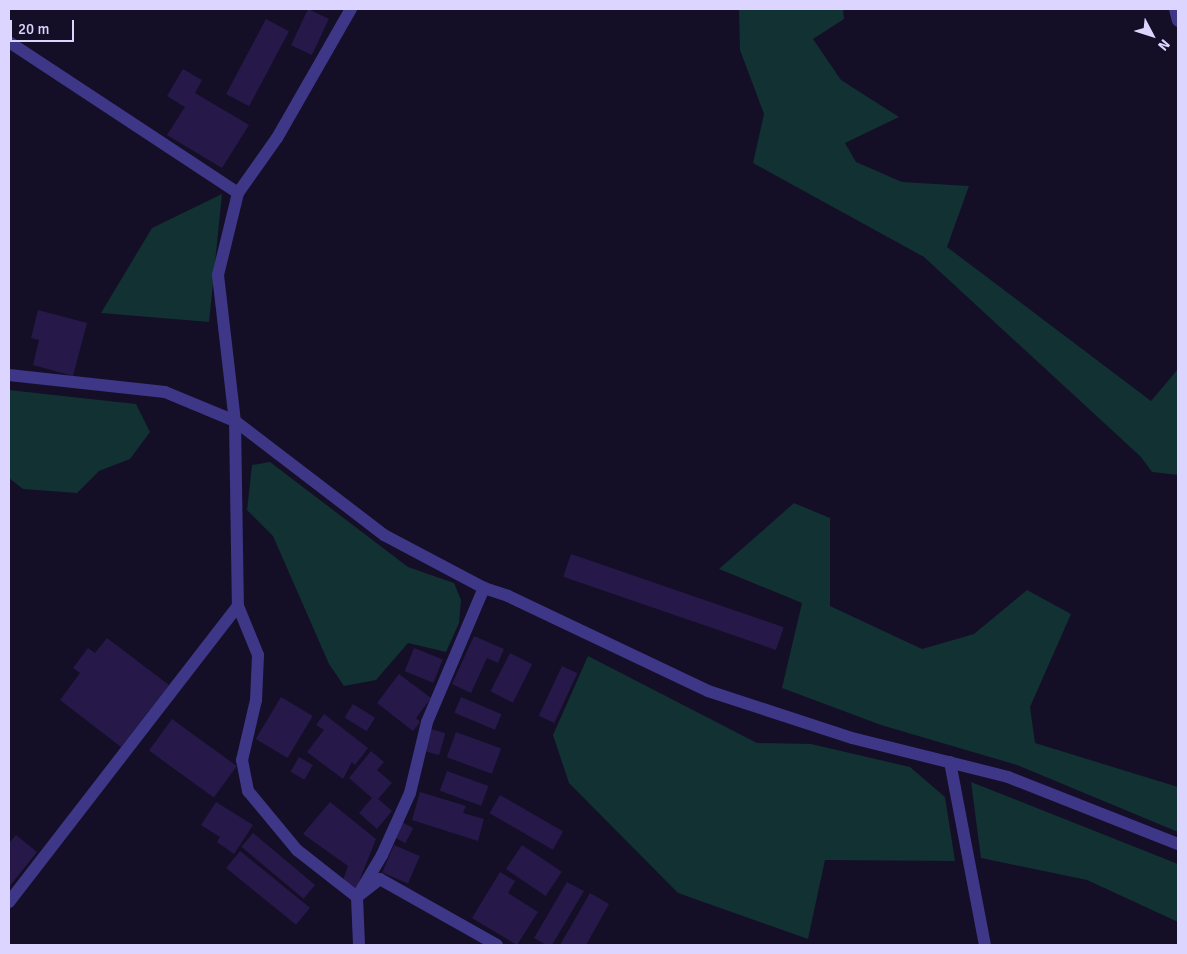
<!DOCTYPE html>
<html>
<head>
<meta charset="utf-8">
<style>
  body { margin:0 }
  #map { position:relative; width:1187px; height:954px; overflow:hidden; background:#140e27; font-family:Signika,sans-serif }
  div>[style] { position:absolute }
  .green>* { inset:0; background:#113132 }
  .building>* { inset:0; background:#261949; transform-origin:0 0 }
  .minor>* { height:12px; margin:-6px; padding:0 6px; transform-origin:6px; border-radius:6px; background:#3e3788 }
  .tertiary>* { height:12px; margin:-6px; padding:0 6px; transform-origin:6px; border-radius:6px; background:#3e3788 }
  span { translate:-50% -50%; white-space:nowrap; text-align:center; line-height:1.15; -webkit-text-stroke:4.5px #140e27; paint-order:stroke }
  .frame { position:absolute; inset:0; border:10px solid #dcd5ff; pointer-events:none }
  .north { position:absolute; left:1127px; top:10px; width:50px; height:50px; -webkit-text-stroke:4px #140e27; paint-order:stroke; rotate:130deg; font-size:14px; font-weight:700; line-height:20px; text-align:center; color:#dcd5ff }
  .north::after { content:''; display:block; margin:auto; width:18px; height:22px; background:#dcd5ff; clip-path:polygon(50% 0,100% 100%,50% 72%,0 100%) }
  .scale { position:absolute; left:10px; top:20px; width:64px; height:22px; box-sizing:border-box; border:2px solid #dcd5ff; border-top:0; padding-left:6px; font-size:15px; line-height:18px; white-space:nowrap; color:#dcd5ff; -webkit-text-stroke:4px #140e27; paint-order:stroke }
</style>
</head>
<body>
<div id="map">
  <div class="green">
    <i style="clip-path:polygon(739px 9px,843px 9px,844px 19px,813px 39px,841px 80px,899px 117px,845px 143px,856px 162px,902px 182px,969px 186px,947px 247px,1151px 401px,1178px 369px,1178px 475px,1152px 472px,1141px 457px,924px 257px,753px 163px,764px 114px,740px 50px)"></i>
    <i style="clip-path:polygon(222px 194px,209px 322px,101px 313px,152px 228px)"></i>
    <i style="clip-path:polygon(9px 390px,136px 404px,150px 432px,130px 459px,99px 471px,77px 493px,23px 489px,9px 478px)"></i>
    <i style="clip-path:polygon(270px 462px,408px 567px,454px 583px,461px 600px,459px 623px,446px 652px,408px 643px,376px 680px,344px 686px,329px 664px,273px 536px,247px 510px,252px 465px)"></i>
    <i style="clip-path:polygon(794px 503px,830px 518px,830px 606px,922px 649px,974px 634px,1027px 590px,1071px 614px,1030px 707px,1035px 743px,1178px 787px,1178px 832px,1017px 765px,881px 725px,782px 688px,802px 603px,719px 569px)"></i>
    <i style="clip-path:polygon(588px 656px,757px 743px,811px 744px,910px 767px,945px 797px,955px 861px,825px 860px,808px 939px,678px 893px,569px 783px,553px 735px)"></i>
    <i style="clip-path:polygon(971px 782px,1178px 864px,1178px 922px,1087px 880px,981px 858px)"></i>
  </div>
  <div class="building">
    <i style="left:308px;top:9px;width:23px;height:40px;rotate:25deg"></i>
    <i style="left:266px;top:19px;width:26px;height:85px;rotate:28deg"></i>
    <i style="clip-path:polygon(183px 69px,202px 80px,195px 93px,249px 125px,222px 168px,167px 135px,185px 107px,167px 96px)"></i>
    <i style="clip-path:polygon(38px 310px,87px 323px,73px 376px,33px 365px,39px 340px,31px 338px)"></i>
    <i style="left:571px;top:554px;width:225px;height:24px;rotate:19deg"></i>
    <i style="clip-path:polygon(474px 636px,504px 649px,498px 663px,487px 658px,471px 693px,452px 684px)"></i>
    <i style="clip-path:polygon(107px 638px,169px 685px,121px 747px,60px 700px,80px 673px,73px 668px,88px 648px,95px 653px)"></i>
    <i style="left:414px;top:648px;width:31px;height:25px;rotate:22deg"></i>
    <i style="left:510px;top:653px;width:25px;height:43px;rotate:27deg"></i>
    <i style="left:562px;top:666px;width:17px;height:55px;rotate:25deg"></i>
    <i style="clip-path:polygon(399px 674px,431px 698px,416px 718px,420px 722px,413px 731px,377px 703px)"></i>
    <i style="left:281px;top:697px;width:37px;height:49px;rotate:31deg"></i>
    <i style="left:461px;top:697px;width:44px;height:17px;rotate:23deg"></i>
    <i style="left:353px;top:704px;width:26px;height:16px;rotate:32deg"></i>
    <i style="clip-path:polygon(324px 714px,368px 748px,355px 765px,352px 762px,343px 779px,307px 752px,324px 730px,316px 725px)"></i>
    <i style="left:172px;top:719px;width:80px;height:39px;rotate:36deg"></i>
    <i style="left:431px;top:729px;width:15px;height:23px;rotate:16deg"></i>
    <i style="left:456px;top:732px;width:48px;height:27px;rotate:20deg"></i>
    <i style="clip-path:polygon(371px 751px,384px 762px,377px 770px,392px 783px,378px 799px,392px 811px,377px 829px,359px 813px,372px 798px,349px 778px)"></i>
    <i style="left:299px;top:757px;width:16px;height:17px;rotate:30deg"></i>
    <i style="left:447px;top:771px;width:44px;height:21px;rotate:20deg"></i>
    <i style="clip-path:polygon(420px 792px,466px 806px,463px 813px,484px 819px,478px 841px,412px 820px)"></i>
    <i style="left:500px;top:795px;width:73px;height:21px;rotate:30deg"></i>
    <i style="clip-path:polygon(216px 802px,253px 825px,234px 854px,217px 842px,220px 837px,201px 825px)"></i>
    <i style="clip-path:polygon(330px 802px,376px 839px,356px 889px,343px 880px,348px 866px,303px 834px)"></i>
    <i style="left:402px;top:822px;width:13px;height:17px;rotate:29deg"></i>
    <i style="left:253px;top:833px;width:81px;height:18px;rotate:40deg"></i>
    <i style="clip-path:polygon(16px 835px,37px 852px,9px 887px,9px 843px)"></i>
    <i style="left:394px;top:845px;width:28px;height:30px;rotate:23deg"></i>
    <i style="left:522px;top:845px;width:48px;height:29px;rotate:34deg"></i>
    <i style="left:240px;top:851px;width:90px;height:22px;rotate:39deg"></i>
    <i style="clip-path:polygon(500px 872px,515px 881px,508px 893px,538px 912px,517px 945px,472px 918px)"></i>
    <i style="clip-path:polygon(567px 882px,584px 891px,552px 945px,546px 945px,534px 938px)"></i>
    <i style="clip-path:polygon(590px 893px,609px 904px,586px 945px,560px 945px)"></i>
  </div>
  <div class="minor">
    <i style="left:9px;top:42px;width:274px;rotate:33.4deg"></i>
    <i style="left:238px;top:193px;width:84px;rotate:103.7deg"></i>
    <i style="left:218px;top:275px;width:147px;rotate:83.4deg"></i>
    <i style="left:235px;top:421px;width:185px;rotate:89.1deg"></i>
    <i style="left:238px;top:606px;width:53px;rotate:67.8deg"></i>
    <i style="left:258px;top:655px;width:45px;rotate:92.5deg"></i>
    <i style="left:256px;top:700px;width:62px;rotate:103.1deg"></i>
    <i style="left:242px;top:760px;width:32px;rotate:79deg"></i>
    <i style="left:248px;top:791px;width:77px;rotate:50.3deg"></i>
    <i style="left:297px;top:850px;width:76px;rotate:38.1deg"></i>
    <i style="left:357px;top:897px;width:48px;rotate:87.6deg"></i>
    <i style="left:238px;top:193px;width:67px;rotate:-54.7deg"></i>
    <i style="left:277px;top:138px;width:149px;rotate:-60.2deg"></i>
    <i style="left:9px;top:375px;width:157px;rotate:6.2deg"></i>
    <i style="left:165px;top:392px;width:76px;rotate:22.5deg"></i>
    <i style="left:235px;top:421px;width:188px;rotate:37.4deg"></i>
    <i style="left:384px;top:535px;width:113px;rotate:27.9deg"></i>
    <i style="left:950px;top:762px;width:186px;rotate:79.2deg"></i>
    <i style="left:9px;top:902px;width:374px;rotate:-52.3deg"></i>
    <i style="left:497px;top:945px;width:134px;rotate:-150.6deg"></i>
    <i style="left:380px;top:879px;width:29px;rotate:142deg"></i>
    <i style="left:357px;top:897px;width:49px;rotate:-59.2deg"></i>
    <i style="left:382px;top:855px;width:68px;rotate:-65.7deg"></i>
    <i style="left:410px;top:793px;width:73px;rotate:-76.5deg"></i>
    <i style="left:427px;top:722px;width:146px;rotate:-67deg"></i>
    <i style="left:484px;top:588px;width:25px;rotate:18deg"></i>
    <i style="left:508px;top:596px;width:221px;rotate:25.4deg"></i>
    <i style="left:708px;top:691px;width:151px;rotate:18.1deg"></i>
    <i style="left:852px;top:738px;width:161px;rotate:14deg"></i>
    <i style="left:1008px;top:777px;width:183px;rotate:21.5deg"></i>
  </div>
  <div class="tertiary">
    <i style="left:1175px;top:9px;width:12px;rotate:76deg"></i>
  </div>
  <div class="frame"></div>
  <div class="north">N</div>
  <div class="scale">20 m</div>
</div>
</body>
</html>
